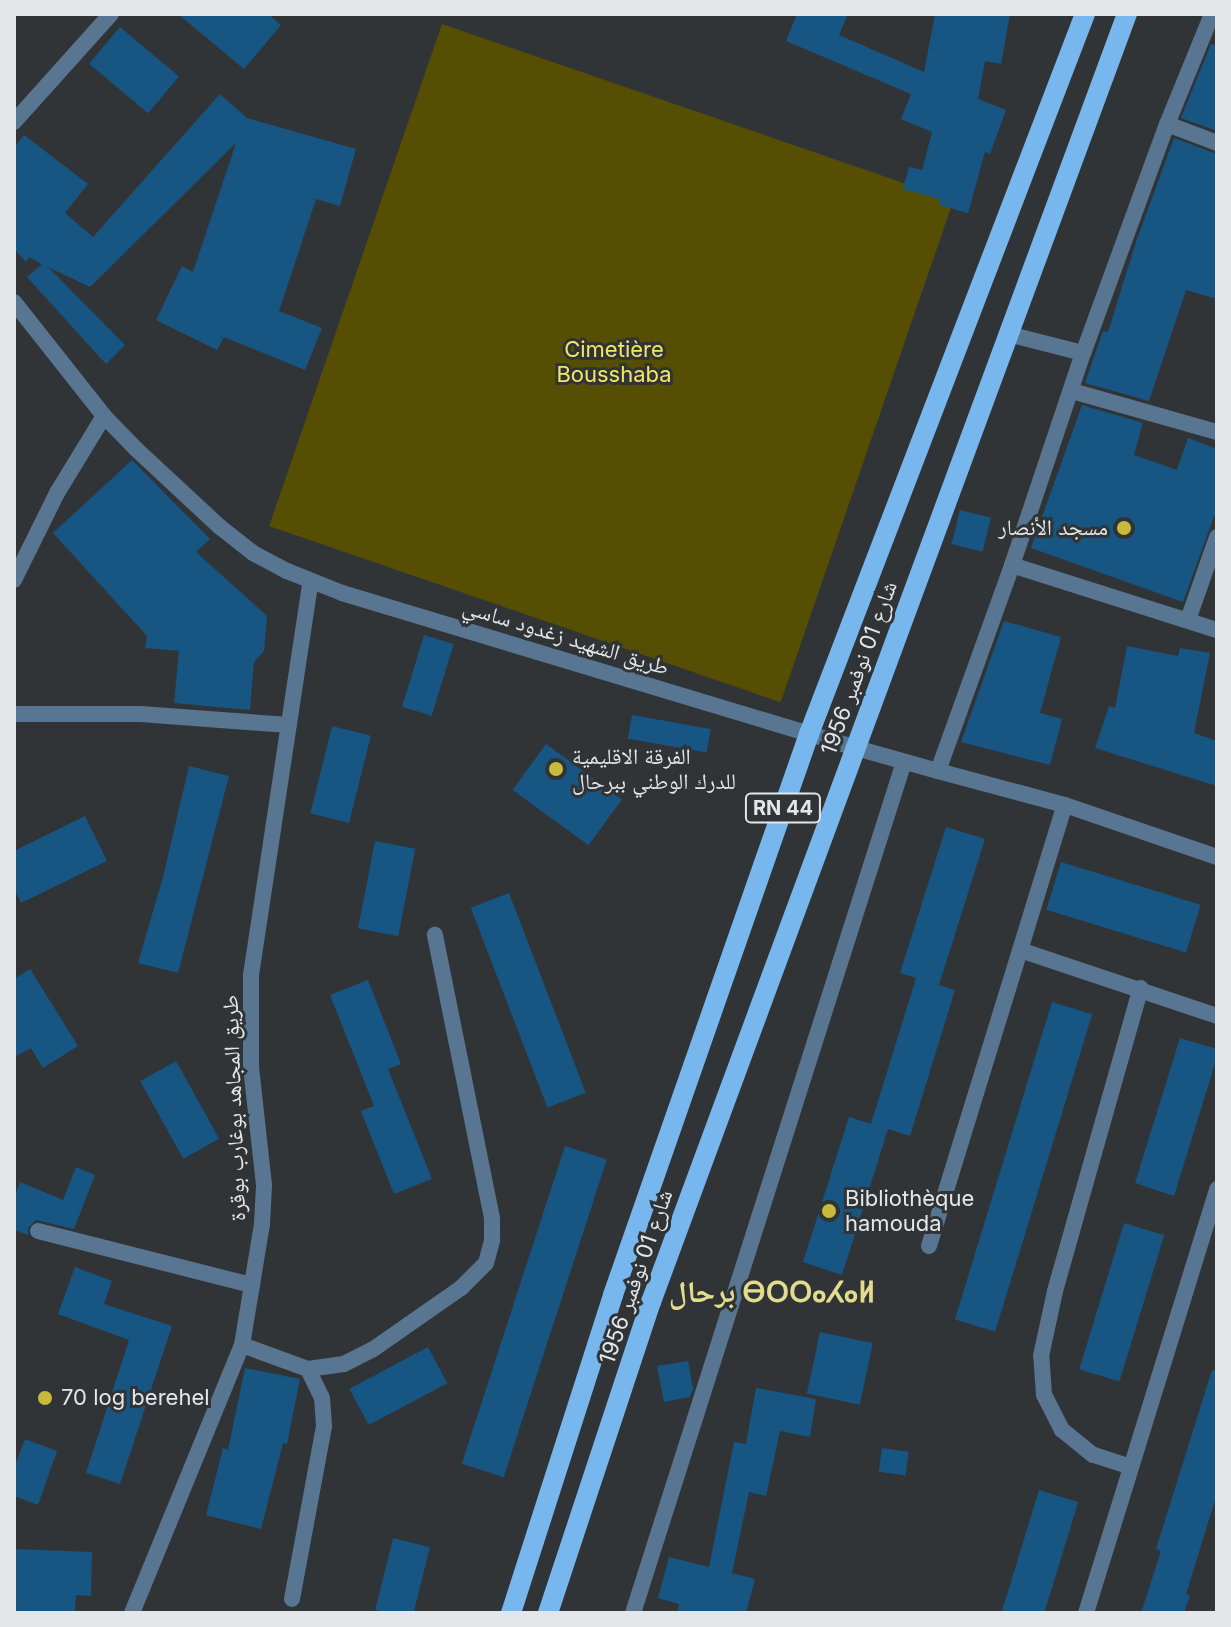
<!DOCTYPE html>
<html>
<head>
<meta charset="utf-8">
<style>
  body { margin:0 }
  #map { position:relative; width:1231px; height:1627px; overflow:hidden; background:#313437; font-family:Inter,"Noto Naskh Arabic","Noto Sans Tifinagh",sans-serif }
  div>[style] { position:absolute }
  .green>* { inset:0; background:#564f03; transform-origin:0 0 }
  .building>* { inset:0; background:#175583; transform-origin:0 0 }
  .minor>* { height:16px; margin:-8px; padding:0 8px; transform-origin:8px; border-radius:8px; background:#587691 }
  .tertiary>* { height:16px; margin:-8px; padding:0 8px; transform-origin:8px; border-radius:8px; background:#587691 }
  .primary>* { height:20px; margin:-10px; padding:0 10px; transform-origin:10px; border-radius:10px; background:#77b7ee }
  .dots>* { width:22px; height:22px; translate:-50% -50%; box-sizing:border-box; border:4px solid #313437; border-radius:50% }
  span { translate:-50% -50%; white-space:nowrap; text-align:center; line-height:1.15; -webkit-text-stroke:6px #313437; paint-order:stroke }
  .shield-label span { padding:2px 6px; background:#313437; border:2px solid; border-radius:6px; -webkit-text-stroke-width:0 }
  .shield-label { font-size:20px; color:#e4e7e9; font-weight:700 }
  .park-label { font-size:22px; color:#f3e662 }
  .poi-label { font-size:22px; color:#e4e7e9 }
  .right { translate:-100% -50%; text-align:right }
  .left { translate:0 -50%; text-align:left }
  .street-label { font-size:22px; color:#e4e7e9 }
  .district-label { font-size:30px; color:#e4dc8d; font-weight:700 }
  .frame { position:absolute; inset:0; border:16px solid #e4e7e9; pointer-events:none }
</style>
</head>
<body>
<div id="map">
  <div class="green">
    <i style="left:442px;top:24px;width:541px;height:531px;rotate:19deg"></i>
  </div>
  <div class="building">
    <i style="clip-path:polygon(178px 14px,268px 14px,281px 25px,244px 69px)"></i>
    <i style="clip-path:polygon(797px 14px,848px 14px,839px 35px,924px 72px,935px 14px,1010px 14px,1001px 64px,985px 61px,978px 99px,1006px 110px,990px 154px,985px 152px,968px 213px,939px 205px,940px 199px,903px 189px,909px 167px,922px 170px,932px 132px,901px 119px,911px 94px,786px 41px)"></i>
    <i style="left:120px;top:27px;width:77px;height:48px;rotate:40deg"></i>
    <i style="clip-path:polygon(1211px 44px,1217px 46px,1217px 131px,1181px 118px)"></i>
    <i style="clip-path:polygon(220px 94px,247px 118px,356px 149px,340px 206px,316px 199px,279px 311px,322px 328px,305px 370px,224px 337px,217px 350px,156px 320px,182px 266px,193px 272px,236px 143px,90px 287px,48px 267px,125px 345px,106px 364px,27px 277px,42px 264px,29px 257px,26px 262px,14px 249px,14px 148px,24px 135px,88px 184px,65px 213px,93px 237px)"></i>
    <i style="clip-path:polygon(1174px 138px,1217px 154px,1217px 299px,1186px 290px,1149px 401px,1085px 383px,1103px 331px,1108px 332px,1136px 242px)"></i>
    <i style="clip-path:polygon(1082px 405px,1143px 423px,1134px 455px,1177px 470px,1188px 438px,1217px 449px,1217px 508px,1183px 602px,1031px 548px)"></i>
    <i style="clip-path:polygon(132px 460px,210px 539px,196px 552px,267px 616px,264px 651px,254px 662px,250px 710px,174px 703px,179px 651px,145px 648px,147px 636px,53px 533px)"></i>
    <i style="left:960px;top:510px;width:32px;height:35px;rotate:14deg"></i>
    <i style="clip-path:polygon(1004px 621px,1061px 637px,1040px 713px,1062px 719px,1050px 765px,961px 742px)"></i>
    <i style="left:424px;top:635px;width:31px;height:75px;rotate:17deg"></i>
    <i style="clip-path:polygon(1127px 646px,1178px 656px,1180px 648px,1210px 653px,1194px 733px,1217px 741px,1217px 786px,1095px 748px,1109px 706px,1115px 708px)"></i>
    <i style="left:632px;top:715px;width:80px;height:24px;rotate:10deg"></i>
    <i style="left:332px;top:726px;width:40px;height:90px;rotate:14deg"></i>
    <i style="left:546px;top:744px;width:94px;height:57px;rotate:36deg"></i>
    <i style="clip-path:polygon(189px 766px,229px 776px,178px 973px,138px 963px,163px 877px)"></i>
    <i style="clip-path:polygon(85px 816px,107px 861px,21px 903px,14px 888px,14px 851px)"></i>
    <i style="clip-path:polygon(946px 827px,985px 839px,939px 985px,955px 990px,910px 1136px,888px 1129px,842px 1275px,803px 1262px,849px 1117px,871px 1124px,916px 978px,900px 973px)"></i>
    <i style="left:375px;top:841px;width:41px;height:89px;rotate:11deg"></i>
    <i style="left:1061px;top:862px;width:146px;height:50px;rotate:17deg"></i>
    <i style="left:509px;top:893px;width:214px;height:41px;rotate:69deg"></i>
    <i style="clip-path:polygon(30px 969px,78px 1046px,43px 1068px,31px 1048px,14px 1057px,14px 979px)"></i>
    <i style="clip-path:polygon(368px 980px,401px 1064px,388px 1069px,432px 1179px,394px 1194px,361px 1111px,374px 1106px,330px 995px)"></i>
    <i style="left:1052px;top:1002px;width:42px;height:332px;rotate:17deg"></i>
    <i style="clip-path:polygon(1180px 1038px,1217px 1049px,1217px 1057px,1174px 1196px,1135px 1183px)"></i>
    <i style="left:176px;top:1061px;width:89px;height:41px;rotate:61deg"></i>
    <i style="left:565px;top:1146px;width:44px;height:334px;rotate:18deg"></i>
    <i style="clip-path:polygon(76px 1167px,95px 1175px,74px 1229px,36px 1220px,28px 1228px,28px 1235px,14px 1230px,14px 1198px,20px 1182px,63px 1200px)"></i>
    <i style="left:1124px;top:1223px;width:42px;height:153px;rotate:17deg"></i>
    <i style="clip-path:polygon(75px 1267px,112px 1281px,104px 1304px,172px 1326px,120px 1484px,86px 1473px,129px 1340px,58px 1314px)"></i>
    <i style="left:820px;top:1332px;width:54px;height:63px;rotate:12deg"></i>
    <i style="left:428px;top:1347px;width:41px;height:89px;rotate:62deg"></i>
    <i style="clip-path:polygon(688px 1361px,693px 1389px,690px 1397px,664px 1402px,657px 1366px)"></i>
    <i style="clip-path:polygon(245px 1368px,300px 1379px,287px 1444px,283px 1443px,261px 1529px,206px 1515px,223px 1448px,228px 1450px)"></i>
    <i style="clip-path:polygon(1212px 1370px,1217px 1371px,1217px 1494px,1186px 1594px,1190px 1595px,1184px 1613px,1141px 1613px,1161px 1551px,1156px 1549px)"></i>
    <i style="clip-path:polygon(756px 1388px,816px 1399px,810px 1437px,780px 1431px,766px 1496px,749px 1492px,732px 1573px,755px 1579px,746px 1613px,677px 1613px,679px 1604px,658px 1598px,669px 1557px,709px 1567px,734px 1442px,746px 1444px)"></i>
    <i style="clip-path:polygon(25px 1439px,57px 1451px,38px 1505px,14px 1496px,14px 1468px)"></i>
    <i style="left:882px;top:1448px;width:27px;height:24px;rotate:8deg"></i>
    <i style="left:1039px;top:1490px;width:41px;height:129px;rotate:17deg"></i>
    <i style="left:393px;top:1538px;width:38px;height:74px;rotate:14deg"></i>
    <i style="clip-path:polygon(14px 1549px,92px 1552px,91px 1596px,76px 1595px,75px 1613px,14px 1613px)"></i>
  </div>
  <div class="minor">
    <i style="left:1212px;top:14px;width:119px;rotate:112.2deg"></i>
    <i style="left:1167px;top:124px;width:244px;rotate:110.1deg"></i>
    <i style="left:1083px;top:353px;width:224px;rotate:108.5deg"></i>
    <i style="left:1012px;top:565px;width:215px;rotate:17.6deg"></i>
    <i style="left:14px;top:122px;width:145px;rotate:-48.1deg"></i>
    <i style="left:1167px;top:124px;width:53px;rotate:20.8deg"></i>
    <i style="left:1008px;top:334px;width:77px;rotate:14.2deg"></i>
    <i style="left:1072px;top:391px;width:151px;rotate:15.8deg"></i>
    <i style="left:14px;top:580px;width:97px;rotate:-63.7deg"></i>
    <i style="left:57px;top:493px;width:90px;rotate:-58.6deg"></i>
    <i style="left:1188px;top:620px;width:88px;rotate:-70.7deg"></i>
    <i style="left:14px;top:714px;width:127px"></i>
    <i style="left:141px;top:714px;width:148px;rotate:4.3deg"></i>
    <i style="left:856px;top:748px;width:85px;rotate:15.7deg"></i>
    <i style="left:938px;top:771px;width:219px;rotate:-70.2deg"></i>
    <i style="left:938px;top:771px;width:131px;rotate:15deg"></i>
    <i style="left:1065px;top:805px;width:161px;rotate:18.9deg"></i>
    <i style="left:1020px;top:950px;width:208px;rotate:18.5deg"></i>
    <i style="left:38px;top:1231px;width:221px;rotate:14.2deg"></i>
    <i style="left:929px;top:1246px;width:461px;rotate:-72.9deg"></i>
    <i style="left:242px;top:1345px;width:70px;rotate:20deg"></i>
    <i style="left:308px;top:1369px;width:36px;rotate:-8deg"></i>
    <i style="left:344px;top:1364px;width:31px;rotate:-27deg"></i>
    <i style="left:372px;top:1350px;width:108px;rotate:-34.9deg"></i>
    <i style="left:461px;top:1288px;width:35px;rotate:-45deg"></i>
    <i style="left:486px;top:1263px;width:24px;rotate:-75deg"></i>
    <i style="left:492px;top:1240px;width:22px;rotate:-90deg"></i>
    <i style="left:492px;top:1218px;width:289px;rotate:-101.4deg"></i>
    <i style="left:1131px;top:1467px;width:40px;rotate:-162deg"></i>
    <i style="left:1093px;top:1455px;width:40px;rotate:-141deg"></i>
    <i style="left:1062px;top:1430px;width:39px;rotate:-117deg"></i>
    <i style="left:1044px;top:1395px;width:39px;rotate:-94deg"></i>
    <i style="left:1041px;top:1356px;width:66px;rotate:-77.8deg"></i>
    <i style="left:1055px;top:1291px;width:315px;rotate:-74.2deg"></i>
    <i style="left:292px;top:1599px;width:176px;rotate:-79.5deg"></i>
    <i style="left:324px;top:1426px;width:28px;rotate:-94deg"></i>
    <i style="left:322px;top:1398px;width:32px;rotate:-116deg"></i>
    <i style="left:132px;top:1613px;width:290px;rotate:-67.7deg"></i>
    <i style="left:242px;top:1345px;width:123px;rotate:-80.6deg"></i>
    <i style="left:262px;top:1224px;width:39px;rotate:-87deg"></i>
    <i style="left:264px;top:1185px;width:118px;rotate:-96.3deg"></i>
    <i style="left:251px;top:1068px;width:93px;rotate:-90deg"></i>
    <i style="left:251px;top:975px;width:396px;rotate:-81.4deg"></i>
    <i style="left:633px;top:1613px;width:893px;rotate:-72.34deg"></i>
    <i style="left:1086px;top:1613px;width:444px;rotate:-72.8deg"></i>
  </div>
  <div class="tertiary">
    <i style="left:14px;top:302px;width:145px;rotate:51.7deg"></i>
    <i style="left:104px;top:416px;width:46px;rotate:45.9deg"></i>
    <i style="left:136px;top:449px;width:115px;rotate:42.9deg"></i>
    <i style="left:220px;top:527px;width:42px;rotate:38.2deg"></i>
    <i style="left:253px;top:553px;width:38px;rotate:28deg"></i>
    <i style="left:287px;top:571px;width:59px;rotate:21.8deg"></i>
    <i style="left:342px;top:593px;width:537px;rotate:16.78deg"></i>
  </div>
  <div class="primary">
    <i style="left:511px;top:1613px;width:334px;rotate:-72.2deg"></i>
    <i style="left:613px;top:1295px;width:594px;rotate:-70.74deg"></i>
    <i style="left:809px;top:734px;width:771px;rotate:-69.03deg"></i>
    <i style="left:548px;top:1613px;width:328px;rotate:-71.7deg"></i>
    <i style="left:651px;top:1302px;width:1373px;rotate:-69.72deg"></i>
  </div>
  <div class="dots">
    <i style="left:1124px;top:528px;background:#c8bb3b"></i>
    <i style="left:556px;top:769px;background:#c8bb3b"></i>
    <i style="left:829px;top:1211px;background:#c8bb3b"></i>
    <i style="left:45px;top:1398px;background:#c8bb3b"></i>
  </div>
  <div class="shield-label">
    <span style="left:783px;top:808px">RN 44</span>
  </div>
  <div class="park-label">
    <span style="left:614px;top:362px">Cimetière<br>Bousshaba</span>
  </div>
  <div class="poi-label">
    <span class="right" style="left:1108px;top:528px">مسجد الأنصار</span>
    <span class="left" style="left:572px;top:769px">الفرقة الاقليمية<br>للدرك الوطني ببرحال</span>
    <span class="left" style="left:845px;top:1211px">Bibliothèque<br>hamouda</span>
    <span class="left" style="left:61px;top:1398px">70 log berehel</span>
  </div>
  <div class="street-label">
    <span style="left:566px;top:637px;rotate:17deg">طريق الشهيد زغدود ساسي</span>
    <span style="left:859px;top:668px;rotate:-70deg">شارع 01 نوفمبر 1956</span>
    <span style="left:234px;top:1108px;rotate:-92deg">طريق المجاهد بوغارب بوقرة</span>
    <span style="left:636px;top:1277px;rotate:-71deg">شارع 01 نوفمبر 1956</span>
  </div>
  <div class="district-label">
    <span style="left:772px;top:1291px">برحال ⴱⵔⵔⴰⵃⴰⵍ</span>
  </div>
  <div class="frame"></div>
</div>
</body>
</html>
